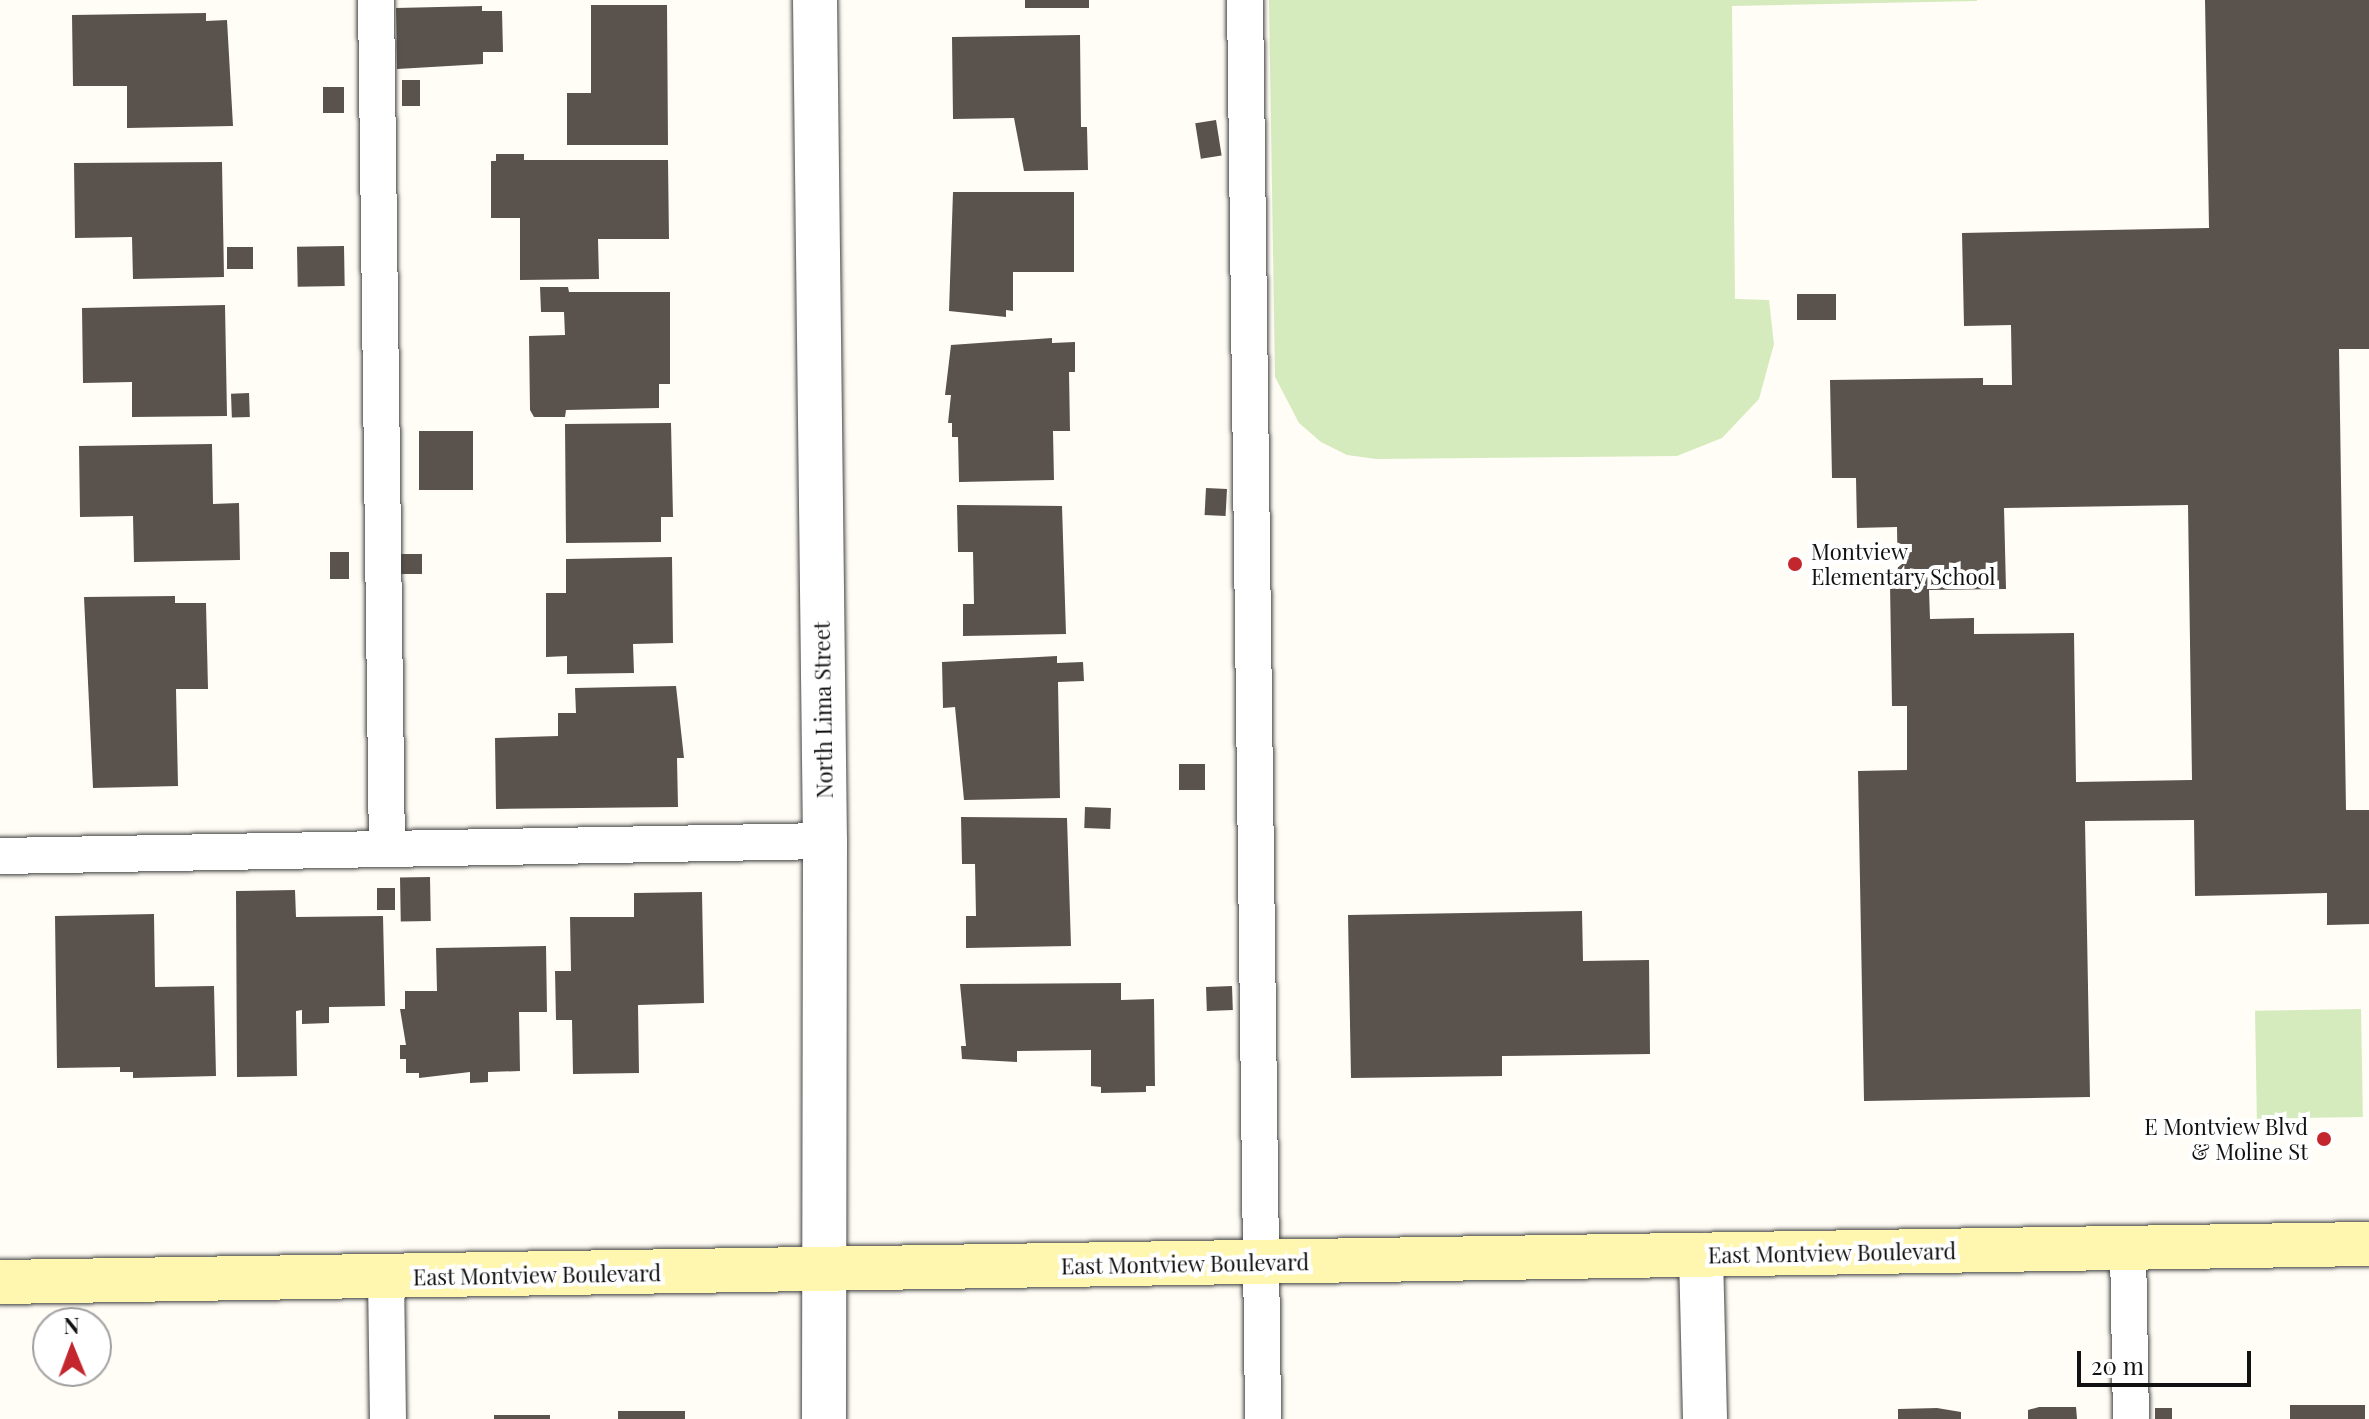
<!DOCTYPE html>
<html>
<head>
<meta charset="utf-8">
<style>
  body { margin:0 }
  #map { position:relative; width:2369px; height:1419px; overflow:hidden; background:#fffdf5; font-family:"Playfair Display",serif }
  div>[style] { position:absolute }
  .green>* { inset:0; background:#d5ebbd; transform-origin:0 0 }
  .building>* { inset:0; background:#5a524d; transform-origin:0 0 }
  .roads { filter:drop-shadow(0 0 2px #444) drop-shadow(0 0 2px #444) }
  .service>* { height:36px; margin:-18px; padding:0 18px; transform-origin:18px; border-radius:18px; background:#fff }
  .minor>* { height:44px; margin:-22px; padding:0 22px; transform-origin:22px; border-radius:22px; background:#fff }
  .secondary>* { height:44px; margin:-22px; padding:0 22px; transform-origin:22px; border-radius:22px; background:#fff6b0 }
  .dots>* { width:22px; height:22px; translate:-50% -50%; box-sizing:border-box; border:4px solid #fff; border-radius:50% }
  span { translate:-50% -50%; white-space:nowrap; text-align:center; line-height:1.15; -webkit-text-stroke:8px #fff; paint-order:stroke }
  .poi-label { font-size:22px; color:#111 }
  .left { translate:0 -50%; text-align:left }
  .right { translate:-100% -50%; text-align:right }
  .street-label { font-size:22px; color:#111 }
  .north { position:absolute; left:32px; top:1307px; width:80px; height:80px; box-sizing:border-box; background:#fff; border:2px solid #a0a0a0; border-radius:50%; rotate:359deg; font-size:22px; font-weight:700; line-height:32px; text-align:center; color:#111 }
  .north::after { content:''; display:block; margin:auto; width:28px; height:36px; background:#c4262e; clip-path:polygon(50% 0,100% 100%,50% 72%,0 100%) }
  .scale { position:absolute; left:2077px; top:1351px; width:174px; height:36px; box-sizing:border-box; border:4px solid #111; border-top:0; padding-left:10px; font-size:24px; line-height:28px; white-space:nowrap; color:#111; -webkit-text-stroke:6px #fff; paint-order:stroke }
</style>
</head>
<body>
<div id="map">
  <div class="green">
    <i style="clip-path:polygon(1269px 0,1977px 0,1977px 1px,1732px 6px,1735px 299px,1769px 300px,1774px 344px,1759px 399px,1722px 438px,1677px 456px,1376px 459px,1347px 455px,1321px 442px,1299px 423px,1275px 377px)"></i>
    <i style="left:2361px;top:1009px;width:108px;height:106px;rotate:89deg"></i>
  </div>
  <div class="building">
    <i style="left:1025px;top:0;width:64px;height:8px"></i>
    <i style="clip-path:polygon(evenodd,2205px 0,2369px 0,2369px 349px,2339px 349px,2346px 810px,2369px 810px,2369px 924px,2327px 925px,2327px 893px,2195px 896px,2194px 820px,2085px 821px,2090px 1097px,1864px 1101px,1858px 771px,1907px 770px,1907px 706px,1892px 706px,1890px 584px,1898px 584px,1897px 527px,1857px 528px,1856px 478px,1832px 478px,1830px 380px,1983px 378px,1983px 385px,2012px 385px,2011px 325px,1964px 326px,1962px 233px,2209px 228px,2205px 0,2188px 505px,2192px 780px,2076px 782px,2074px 633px,1974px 634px,1974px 618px,1930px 619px,1929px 590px,2006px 589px,2004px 508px,2188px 505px)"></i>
    <i style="clip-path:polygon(591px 5px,667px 5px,668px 145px,567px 145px,567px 93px,591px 93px)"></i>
    <i style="clip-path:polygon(482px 6px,482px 11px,502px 11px,503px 52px,483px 52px,483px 64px,397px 69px,396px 8px)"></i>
    <i style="clip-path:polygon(206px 13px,206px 21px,227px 20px,233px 126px,127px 128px,127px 86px,73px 86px,72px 15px)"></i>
    <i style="clip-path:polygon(1080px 35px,1081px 127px,1087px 127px,1088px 170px,1024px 171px,1014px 118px,953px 119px,952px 37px)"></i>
    <i style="left:420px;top:80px;width:26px;height:18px;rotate:90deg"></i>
    <i style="left:323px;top:87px;width:21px;height:26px"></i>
    <i style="left:1216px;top:120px;width:36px;height:21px;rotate:81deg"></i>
    <i style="clip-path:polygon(496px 154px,524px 154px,524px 160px,668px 160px,669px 239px,598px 239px,599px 279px,520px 280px,520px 218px,491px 218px,491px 161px,496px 161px)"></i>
    <i style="clip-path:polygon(222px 162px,224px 277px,133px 279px,132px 237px,75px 238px,74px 163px)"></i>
    <i style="clip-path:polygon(953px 192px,1074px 192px,1074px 272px,1013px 272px,1013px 311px,1006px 310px,1006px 317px,949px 311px)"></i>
    <i style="left:344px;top:246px;width:40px;height:47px;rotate:89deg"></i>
    <i style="left:227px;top:247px;width:26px;height:22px"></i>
    <i style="clip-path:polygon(540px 287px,568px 287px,569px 292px,670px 292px,670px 384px,659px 384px,659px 408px,566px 410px,565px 417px,534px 417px,530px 410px,529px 336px,565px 335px,564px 312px,541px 312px)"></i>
    <i style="left:1797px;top:294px;width:39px;height:26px"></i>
    <i style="clip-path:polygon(225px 305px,227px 416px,132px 417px,132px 382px,83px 383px,82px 308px)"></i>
    <i style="clip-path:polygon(1052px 338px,1052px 343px,1075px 342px,1075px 372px,1069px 372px,1070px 431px,1053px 431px,1054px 480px,959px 482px,958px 437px,952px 437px,952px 423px,948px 423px,951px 395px,945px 395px,951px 345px)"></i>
    <i style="left:249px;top:393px;width:24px;height:18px;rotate:88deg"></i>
    <i style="clip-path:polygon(671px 423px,673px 517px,661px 517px,661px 542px,566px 543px,565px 424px)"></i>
    <i style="left:473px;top:431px;width:59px;height:54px;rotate:90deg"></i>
    <i style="clip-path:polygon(212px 444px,213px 504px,239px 503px,240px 560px,134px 562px,133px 516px,80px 517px,79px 446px)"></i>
    <i style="left:1206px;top:488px;width:21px;height:27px;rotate:3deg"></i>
    <i style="clip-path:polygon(957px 505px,1062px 506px,1066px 634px,963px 636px,963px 604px,974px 604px,973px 552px,958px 552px)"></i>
    <i style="left:349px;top:552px;width:27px;height:19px;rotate:90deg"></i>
    <i style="left:401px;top:554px;width:21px;height:20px"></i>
    <i style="clip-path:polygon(672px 557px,673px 643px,633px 644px,634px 673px,567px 674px,567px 656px,546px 657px,546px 593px,566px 593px,566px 559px)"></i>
    <i style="clip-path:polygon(175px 596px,175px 603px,206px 603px,208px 689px,176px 689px,178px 786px,93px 788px,84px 597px)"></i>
    <i style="clip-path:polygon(1057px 656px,1057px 663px,1083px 662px,1084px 681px,1058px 682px,1060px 798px,964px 800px,955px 707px,943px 708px,942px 662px)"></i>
    <i style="clip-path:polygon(676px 686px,684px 758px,677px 758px,678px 807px,496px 809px,495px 738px,558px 736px,558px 713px,576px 713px,575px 688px)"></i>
    <i style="left:1179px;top:764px;width:26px;height:26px"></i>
    <i style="left:1085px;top:807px;width:26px;height:21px;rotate:2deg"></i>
    <i style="clip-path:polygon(961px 817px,1067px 818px,1071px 946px,966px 948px,966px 916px,976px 916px,975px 864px,962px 864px)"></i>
    <i style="left:430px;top:877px;width:44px;height:30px;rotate:89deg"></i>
    <i style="left:395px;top:888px;width:22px;height:18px;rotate:90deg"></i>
    <i style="clip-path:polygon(295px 890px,296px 917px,383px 916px,385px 1006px,329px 1007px,329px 1023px,302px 1024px,302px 1010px,296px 1011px,297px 1076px,237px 1077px,236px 891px)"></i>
    <i style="clip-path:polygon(702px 892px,704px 1003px,638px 1005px,639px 1073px,573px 1074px,572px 1020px,556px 1020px,555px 971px,571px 971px,570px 917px,634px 917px,634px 893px)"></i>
    <i style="clip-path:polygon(1582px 911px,1583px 961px,1649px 960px,1650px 1054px,1502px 1056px,1502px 1076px,1351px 1078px,1348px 915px)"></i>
    <i style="clip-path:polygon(154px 914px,155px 987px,214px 986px,216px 1076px,133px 1078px,133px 1072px,120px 1072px,120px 1067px,57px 1068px,55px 916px)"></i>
    <i style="clip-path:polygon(546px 946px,547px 1012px,519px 1012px,520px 1071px,488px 1072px,488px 1082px,470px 1083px,470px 1072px,419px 1078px,419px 1073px,406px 1073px,406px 1059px,400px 1059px,400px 1045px,406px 1045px,400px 1009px,405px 1009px,405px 991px,437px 991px,436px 948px)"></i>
    <i style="clip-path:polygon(1121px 983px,1121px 1000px,1154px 999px,1155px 1086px,1146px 1086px,1146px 1092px,1101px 1093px,1101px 1087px,1091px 1086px,1091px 1050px,1017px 1051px,1017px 1062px,962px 1059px,961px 1046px,966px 1046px,960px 984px)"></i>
    <i style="left:1232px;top:986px;width:24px;height:26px;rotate:88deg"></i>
    <i style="left:2290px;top:1405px;width:75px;height:14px"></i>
    <i style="clip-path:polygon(2039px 1407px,2076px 1407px,2077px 1419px,2028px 1419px,2028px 1410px)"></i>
    <i style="clip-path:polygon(1937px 1408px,1961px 1412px,1961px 1419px,1898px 1419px,1898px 1409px)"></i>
    <i style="left:2155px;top:1408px;width:17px;height:11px"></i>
    <i style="left:685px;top:1411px;width:8px;height:67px;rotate:90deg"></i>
    <i style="left:494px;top:1415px;width:56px;height:4px"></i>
  </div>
  <div class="roads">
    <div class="service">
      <i style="left:376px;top:0;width:849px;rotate:89.26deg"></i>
      <i style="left:1245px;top:0;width:1419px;rotate:89.27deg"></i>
      <i style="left:0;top:856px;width:825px;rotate:-1.04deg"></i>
      <i style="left:2128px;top:1248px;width:171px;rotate:89deg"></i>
      <i style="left:386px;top:1277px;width:142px;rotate:89.2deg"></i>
    </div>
    <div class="minor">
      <i style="left:815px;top:0;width:841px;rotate:89.32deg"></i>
      <i style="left:825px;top:841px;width:578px;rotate:90.1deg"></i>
      <i style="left:1701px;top:1255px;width:164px;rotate:88.6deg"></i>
    </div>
    <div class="secondary">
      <i style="left:0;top:1282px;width:2369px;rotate:-0.92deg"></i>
    </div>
  </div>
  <div class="dots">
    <i style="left:1795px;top:564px;background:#c4262e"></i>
    <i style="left:2324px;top:1139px;background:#c4262e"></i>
  </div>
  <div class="poi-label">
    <span class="left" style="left:1811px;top:564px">Montview<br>Elementary School</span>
    <span class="right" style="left:2308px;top:1139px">E Montview Blvd<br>&amp; Moline St</span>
  </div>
  <div class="street-label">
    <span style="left:823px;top:710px;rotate:-91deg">North Lima Street</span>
    <span style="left:1832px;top:1253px;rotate:-1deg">East Montview Boulevard</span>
    <span style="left:1185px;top:1264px;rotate:-1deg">East Montview Boulevard</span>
    <span style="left:537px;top:1275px;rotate:-1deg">East Montview Boulevard</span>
  </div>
  <div class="north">N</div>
  <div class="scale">20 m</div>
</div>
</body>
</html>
